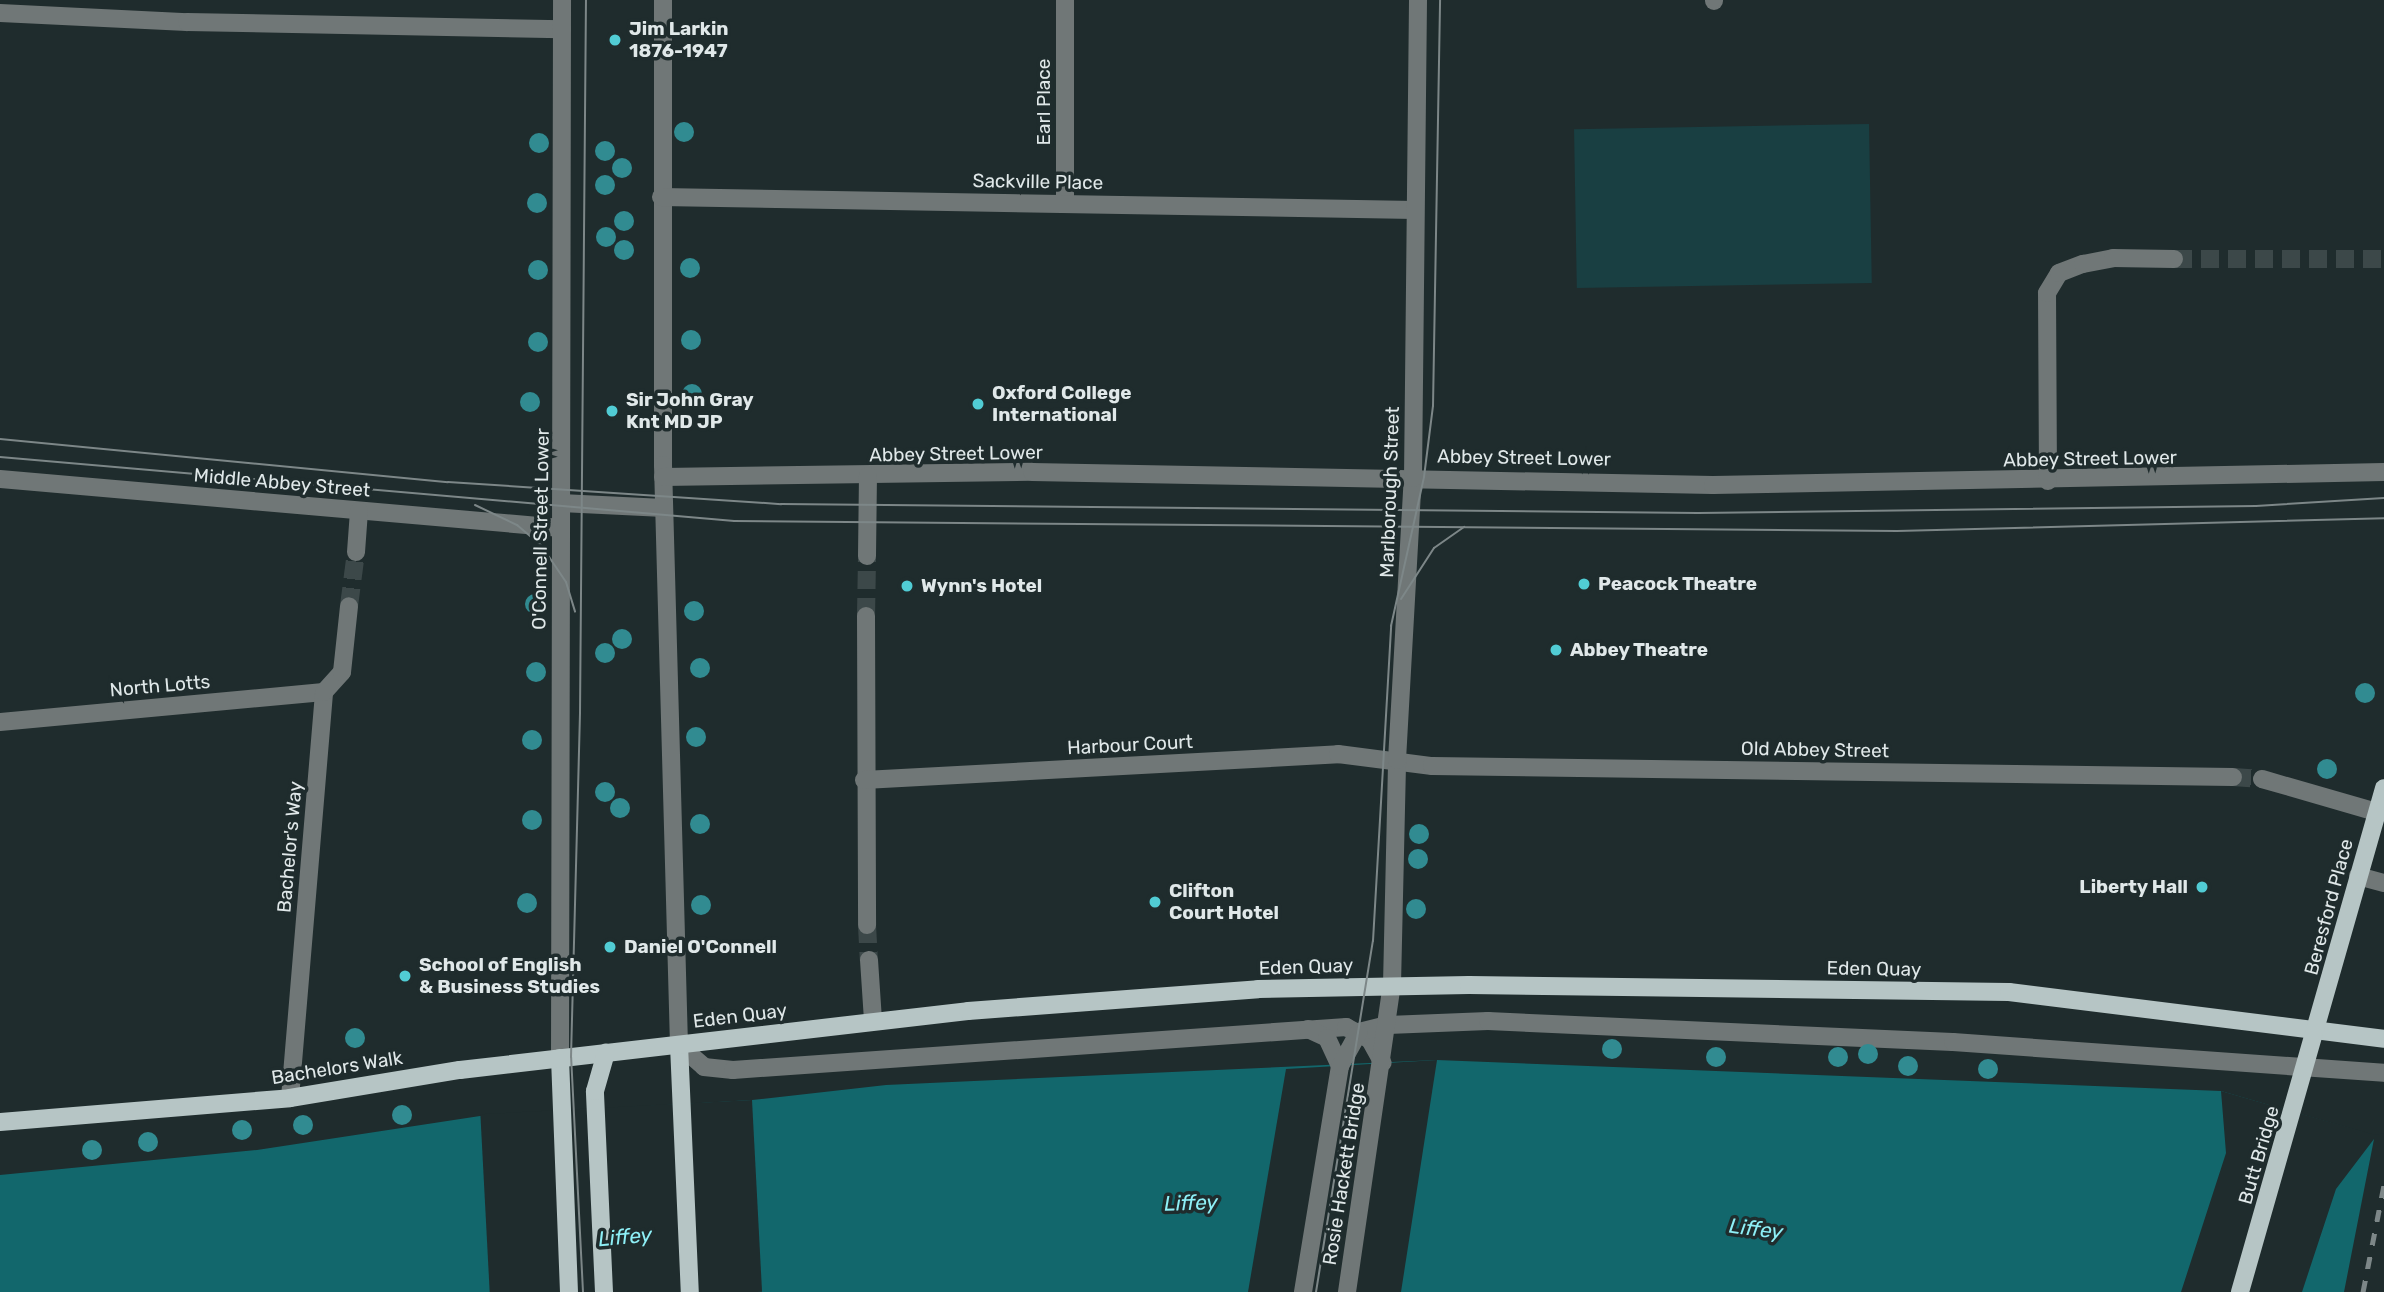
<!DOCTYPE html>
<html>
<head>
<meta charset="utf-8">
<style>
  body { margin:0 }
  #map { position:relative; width:2384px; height:1292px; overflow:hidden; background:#1f2c2d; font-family:Rubik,sans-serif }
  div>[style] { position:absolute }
  .green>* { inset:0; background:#193f42; transform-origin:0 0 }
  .water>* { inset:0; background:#12676c }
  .pier>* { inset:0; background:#1f2c2d; transform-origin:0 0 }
  .minor-tunnel>* { height:18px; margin-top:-9px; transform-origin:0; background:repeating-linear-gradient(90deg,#3c4849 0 18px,transparent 0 27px) }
  .minor>* { height:18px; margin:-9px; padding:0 9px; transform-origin:9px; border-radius:9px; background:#707777 }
  .major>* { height:18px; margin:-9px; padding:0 9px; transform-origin:9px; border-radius:9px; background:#b6c5c5 }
  .tram>* { height:2px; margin:-1px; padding:0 1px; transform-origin:1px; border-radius:1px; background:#7d8788 }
  .rail>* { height:5px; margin-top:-2.5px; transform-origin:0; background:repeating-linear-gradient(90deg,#7d8788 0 12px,transparent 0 24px) }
  .trees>* { width:20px; height:20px; margin:-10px; border-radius:50%; background:#318b91 }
  .dots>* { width:19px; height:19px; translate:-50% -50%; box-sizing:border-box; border:4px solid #1f2c2d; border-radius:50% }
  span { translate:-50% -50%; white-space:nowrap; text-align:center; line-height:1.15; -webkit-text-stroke:7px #1f2c2d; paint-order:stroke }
  .poi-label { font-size:19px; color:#e0e8e9; font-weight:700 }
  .left { translate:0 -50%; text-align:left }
  .right { translate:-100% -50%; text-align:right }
  .street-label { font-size:19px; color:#e0e8e9 }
  .water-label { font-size:21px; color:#8ef0f7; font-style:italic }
</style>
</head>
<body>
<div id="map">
  <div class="green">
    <i style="left:1869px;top:124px;width:159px;height:295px;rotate:89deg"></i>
  </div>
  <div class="water">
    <i style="clip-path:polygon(1437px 1060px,2221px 1091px,2376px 1136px,2384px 1292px,0 1292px,0 1175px,257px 1150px,480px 1116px,752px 1100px,886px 1085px)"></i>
  </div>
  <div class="pier">
    <i style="clip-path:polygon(1437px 1060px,1401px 1292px,1248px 1292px,1286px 1069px)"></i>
    <i style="clip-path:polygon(2221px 1091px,2375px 1135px,2384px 1133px,2384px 1292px,2344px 1292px,2374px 1139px,2336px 1189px,2302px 1292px,2181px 1292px,2226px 1153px)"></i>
    <i style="left:752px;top:1100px;width:192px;height:272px;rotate:87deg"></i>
  </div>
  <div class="minor-tunnel">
    <i style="left:2174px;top:259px;width:210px"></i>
    <i style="left:349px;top:606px;width:54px;rotate:-82.6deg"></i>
    <i style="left:866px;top:616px;width:60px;rotate:-89deg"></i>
    <i style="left:2233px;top:777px;width:29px;rotate:4deg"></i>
    <i style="left:867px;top:925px;width:35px;rotate:87deg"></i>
  </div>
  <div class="minor">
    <i style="left:663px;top:0;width:465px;rotate:90deg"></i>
    <i style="left:663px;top:465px;width:580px;rotate:88.42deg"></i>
    <i style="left:679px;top:1045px;width:33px;rotate:41deg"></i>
    <i style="left:704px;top:1067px;width:29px;rotate:6deg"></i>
    <i style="left:733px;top:1070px;width:615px;rotate:-4.01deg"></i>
    <i style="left:1346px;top:1027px;width:27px;rotate:28deg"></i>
    <i style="left:1370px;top:1040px;width:26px;rotate:61deg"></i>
    <i style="left:1065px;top:0;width:204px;rotate:90deg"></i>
    <i style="left:1714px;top:1px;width:1px;rotate:-90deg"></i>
    <i style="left:0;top:13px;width:187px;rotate:2.8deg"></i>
    <i style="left:187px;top:22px;width:375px;rotate:1.1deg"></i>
    <i style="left:661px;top:197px;width:754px;rotate:0.99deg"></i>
    <i style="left:663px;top:477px;width:369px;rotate:-0.8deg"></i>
    <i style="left:1032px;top:472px;width:681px;rotate:1.09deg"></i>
    <i style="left:1713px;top:485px;width:671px;rotate:-1.11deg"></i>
    <i style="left:0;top:479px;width:563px;rotate:4.99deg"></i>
    <i style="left:2048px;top:481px;width:188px;rotate:-90.3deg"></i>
    <i style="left:2047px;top:293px;width:23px;rotate:-59deg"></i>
    <i style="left:2059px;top:273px;width:26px;rotate:-21deg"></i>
    <i style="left:2083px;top:264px;width:31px;rotate:-11deg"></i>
    <i style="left:2113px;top:258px;width:61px;rotate:0.9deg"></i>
    <i style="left:561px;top:503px;width:103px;rotate:2.8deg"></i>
    <i style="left:356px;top:552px;width:41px;rotate:-85.8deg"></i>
    <i style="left:867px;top:556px;width:80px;rotate:-89.3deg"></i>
    <i style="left:866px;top:616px;width:309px;rotate:89.8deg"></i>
    <i style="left:0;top:722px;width:325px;rotate:-5.3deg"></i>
    <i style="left:2262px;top:779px;width:119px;rotate:16.1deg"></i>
    <i style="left:864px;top:780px;width:475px;rotate:-3.1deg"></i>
    <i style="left:1338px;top:754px;width:95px;rotate:7.3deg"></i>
    <i style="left:1432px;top:766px;width:801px;rotate:0.79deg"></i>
    <i style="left:2358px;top:876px;width:27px;rotate:15deg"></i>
    <i style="left:869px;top:960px;width:61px;rotate:86.2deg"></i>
    <i style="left:1308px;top:1029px;width:21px;rotate:25deg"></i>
    <i style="left:1327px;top:1038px;width:31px;rotate:65deg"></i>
    <i style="left:1359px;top:1032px;width:30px;rotate:-14deg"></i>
    <i style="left:1388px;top:1025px;width:100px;rotate:-2.3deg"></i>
    <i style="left:1488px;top:1021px;width:465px;rotate:2.6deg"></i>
    <i style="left:1953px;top:1042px;width:432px;rotate:4.1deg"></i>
    <i style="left:560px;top:1058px;width:1058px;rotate:-89.89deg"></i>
    <i style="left:290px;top:1098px;width:407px;rotate:-85.2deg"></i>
    <i style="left:324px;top:692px;width:27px;rotate:-48deg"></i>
    <i style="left:342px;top:672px;width:66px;rotate:-83.9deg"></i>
    <i style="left:1303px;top:1292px;width:229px;rotate:-80.7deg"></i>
    <i style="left:1340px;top:1066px;width:39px;rotate:-61deg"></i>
    <i style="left:1347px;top:1292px;width:310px;rotate:-81.7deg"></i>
    <i style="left:1392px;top:985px;width:225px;rotate:-88.7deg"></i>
    <i style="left:1397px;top:760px;width:282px;rotate:-86.8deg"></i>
    <i style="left:1413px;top:478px;width:478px;rotate:-89.4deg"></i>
  </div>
  <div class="major">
    <i style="left:679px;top:1045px;width:247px;rotate:87.5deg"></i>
    <i style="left:560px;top:1058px;width:234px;rotate:87.8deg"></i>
    <i style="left:0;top:1122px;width:291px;rotate:-4.7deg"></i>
    <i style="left:290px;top:1098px;width:172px;rotate:-9.4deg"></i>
    <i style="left:460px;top:1070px;width:511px;rotate:-6.62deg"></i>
    <i style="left:968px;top:1011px;width:291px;rotate:-4.3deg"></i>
    <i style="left:1258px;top:989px;width:211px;rotate:-1.1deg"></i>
    <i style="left:1469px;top:985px;width:540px;rotate:0.74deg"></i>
    <i style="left:2009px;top:992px;width:378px;rotate:7.1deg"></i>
    <i style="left:604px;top:1292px;width:201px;rotate:-92.6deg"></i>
    <i style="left:595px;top:1091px;width:40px;rotate:-74deg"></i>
    <i style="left:2240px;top:1292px;width:524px;rotate:-74.05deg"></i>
  </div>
  <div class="tram">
    <i style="left:0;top:439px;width:450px;rotate:5.5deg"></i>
    <i style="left:448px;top:482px;width:334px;rotate:3.8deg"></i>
    <i style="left:781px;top:504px;width:917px;rotate:0.56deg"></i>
    <i style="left:1698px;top:513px;width:558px;rotate:-0.72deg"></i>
    <i style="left:2256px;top:506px;width:128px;rotate:-3.6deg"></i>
    <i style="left:0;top:457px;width:737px;rotate:4.98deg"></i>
    <i style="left:734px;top:521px;width:1163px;rotate:0.49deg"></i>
    <i style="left:1897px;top:531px;width:487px;rotate:-1.5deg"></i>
    <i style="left:475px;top:505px;width:47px;rotate:25.5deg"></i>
    <i style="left:517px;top:525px;width:31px;rotate:40deg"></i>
    <i style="left:541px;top:545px;width:45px;rotate:56deg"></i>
    <i style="left:566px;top:582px;width:31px;rotate:73deg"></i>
    <i style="left:1401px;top:599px;width:61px;rotate:-57.1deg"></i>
    <i style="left:1434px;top:548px;width:37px;rotate:-35deg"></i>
    <i style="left:583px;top:1292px;width:235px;rotate:-92.9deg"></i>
    <i style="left:571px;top:1057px;width:344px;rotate:-88.5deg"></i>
    <i style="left:580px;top:713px;width:713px;rotate:-89.52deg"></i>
    <i style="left:1316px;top:1292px;width:356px;rotate:-80.8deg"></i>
    <i style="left:1373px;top:941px;width:316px;rotate:-86.7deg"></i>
    <i style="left:1391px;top:626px;width:153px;rotate:-77.5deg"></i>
    <i style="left:1424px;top:477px;width:72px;rotate:-82.8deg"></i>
    <i style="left:1433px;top:406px;width:406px;rotate:-89deg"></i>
  </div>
  <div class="rail">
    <i style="left:2363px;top:1292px;width:109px;rotate:-78.9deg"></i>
  </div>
  <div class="trees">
    <i style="left:684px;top:132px"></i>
    <i style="left:539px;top:143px"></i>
    <i style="left:605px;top:151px"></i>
    <i style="left:622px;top:168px"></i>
    <i style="left:605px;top:185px"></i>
    <i style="left:537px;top:203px"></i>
    <i style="left:624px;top:221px"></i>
    <i style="left:606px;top:237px"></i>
    <i style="left:624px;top:250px"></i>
    <i style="left:690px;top:268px"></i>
    <i style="left:538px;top:270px"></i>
    <i style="left:691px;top:340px"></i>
    <i style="left:538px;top:342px"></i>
    <i style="left:692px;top:394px"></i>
    <i style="left:530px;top:402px"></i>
    <i style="left:535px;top:604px"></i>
    <i style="left:694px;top:611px"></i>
    <i style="left:622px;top:639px"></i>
    <i style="left:605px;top:653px"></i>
    <i style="left:700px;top:668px"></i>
    <i style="left:536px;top:672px"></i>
    <i style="left:2365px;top:693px"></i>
    <i style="left:696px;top:737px"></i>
    <i style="left:532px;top:740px"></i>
    <i style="left:2327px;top:769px"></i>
    <i style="left:605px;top:792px"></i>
    <i style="left:620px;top:808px"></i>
    <i style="left:532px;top:820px"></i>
    <i style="left:700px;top:824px"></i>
    <i style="left:1419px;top:834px"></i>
    <i style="left:1418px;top:859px"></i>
    <i style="left:527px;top:903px"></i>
    <i style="left:701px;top:905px"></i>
    <i style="left:1416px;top:909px"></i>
    <i style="left:355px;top:1038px"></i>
    <i style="left:1612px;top:1049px"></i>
    <i style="left:1868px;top:1054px"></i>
    <i style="left:1716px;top:1057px"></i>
    <i style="left:1838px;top:1057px"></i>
    <i style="left:1908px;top:1066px"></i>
    <i style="left:1988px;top:1069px"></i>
    <i style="left:402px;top:1115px"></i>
    <i style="left:303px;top:1125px"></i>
    <i style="left:242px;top:1130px"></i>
    <i style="left:148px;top:1142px"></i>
    <i style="left:92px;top:1150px"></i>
  </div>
  <div class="dots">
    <i style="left:615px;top:40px;background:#51ccd4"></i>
    <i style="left:978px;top:404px;background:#51ccd4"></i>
    <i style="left:612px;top:411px;background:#51ccd4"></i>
    <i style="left:1584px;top:584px;background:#51ccd4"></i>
    <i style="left:907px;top:586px;background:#51ccd4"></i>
    <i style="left:1556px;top:650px;background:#51ccd4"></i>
    <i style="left:2202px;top:887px;background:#51ccd4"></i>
    <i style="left:1155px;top:902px;background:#51ccd4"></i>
    <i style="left:610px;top:947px;background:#51ccd4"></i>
    <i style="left:405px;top:976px;background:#51ccd4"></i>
  </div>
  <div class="poi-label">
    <span class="left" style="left:629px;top:40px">Jim Larkin<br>1876-1947</span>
    <span class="left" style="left:992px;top:404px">Oxford College<br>International</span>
    <span class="left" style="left:626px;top:411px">Sir John Gray<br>Knt MD JP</span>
    <span class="left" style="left:1598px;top:584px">Peacock Theatre</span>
    <span class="left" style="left:921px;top:586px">Wynn's Hotel</span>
    <span class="left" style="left:1570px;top:650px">Abbey Theatre</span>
    <span class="right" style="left:2188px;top:887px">Liberty Hall</span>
    <span class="left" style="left:1169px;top:902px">Clifton<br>Court Hotel</span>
    <span class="left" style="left:624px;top:947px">Daniel O'Connell</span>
    <span class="left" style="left:419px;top:976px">School of English<br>&amp; Business Studies</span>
  </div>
  <div class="street-label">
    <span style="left:1044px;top:102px;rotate:-90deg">Earl Place</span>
    <span style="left:1038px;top:182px;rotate:1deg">Sackville Place</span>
    <span style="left:956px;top:454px;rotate:-1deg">Abbey Street Lower</span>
    <span style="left:1524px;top:458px;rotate:1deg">Abbey Street Lower</span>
    <span style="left:2090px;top:459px;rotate:-1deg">Abbey Street Lower</span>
    <span style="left:282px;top:483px;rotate:5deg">Middle Abbey Street</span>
    <span style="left:1390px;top:492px;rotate:-88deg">Marlborough Street</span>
    <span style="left:541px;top:529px;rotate:-89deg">O'Connell Street Lower</span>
    <span style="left:160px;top:686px;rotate:-5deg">North Lotts</span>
    <span style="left:1130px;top:745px;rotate:-3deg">Harbour Court</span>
    <span style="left:1815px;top:750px;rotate:1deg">Old Abbey Street</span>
    <span style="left:290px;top:847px;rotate:-85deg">Bachelor's Way</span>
    <span style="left:2329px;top:907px;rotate:-75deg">Beresford Place</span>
    <span style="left:1306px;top:967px;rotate:-2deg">Eden Quay</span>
    <span style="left:1874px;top:969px;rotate:1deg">Eden Quay</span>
    <span style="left:740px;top:1016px;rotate:-7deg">Eden Quay</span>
    <span style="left:337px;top:1068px;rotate:-9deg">Bachelors Walk</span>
    <span style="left:2259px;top:1155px;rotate:-74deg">Butt Bridge</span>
    <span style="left:1344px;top:1174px;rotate:-81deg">Rosie Hackett Bridge</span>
  </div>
  <div class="water-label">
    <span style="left:1191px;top:1203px;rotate:-2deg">Liffey</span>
    <span style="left:1756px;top:1229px;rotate:7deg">Liffey</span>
    <span style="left:625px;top:1237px;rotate:-5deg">Liffey</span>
  </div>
</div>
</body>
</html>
